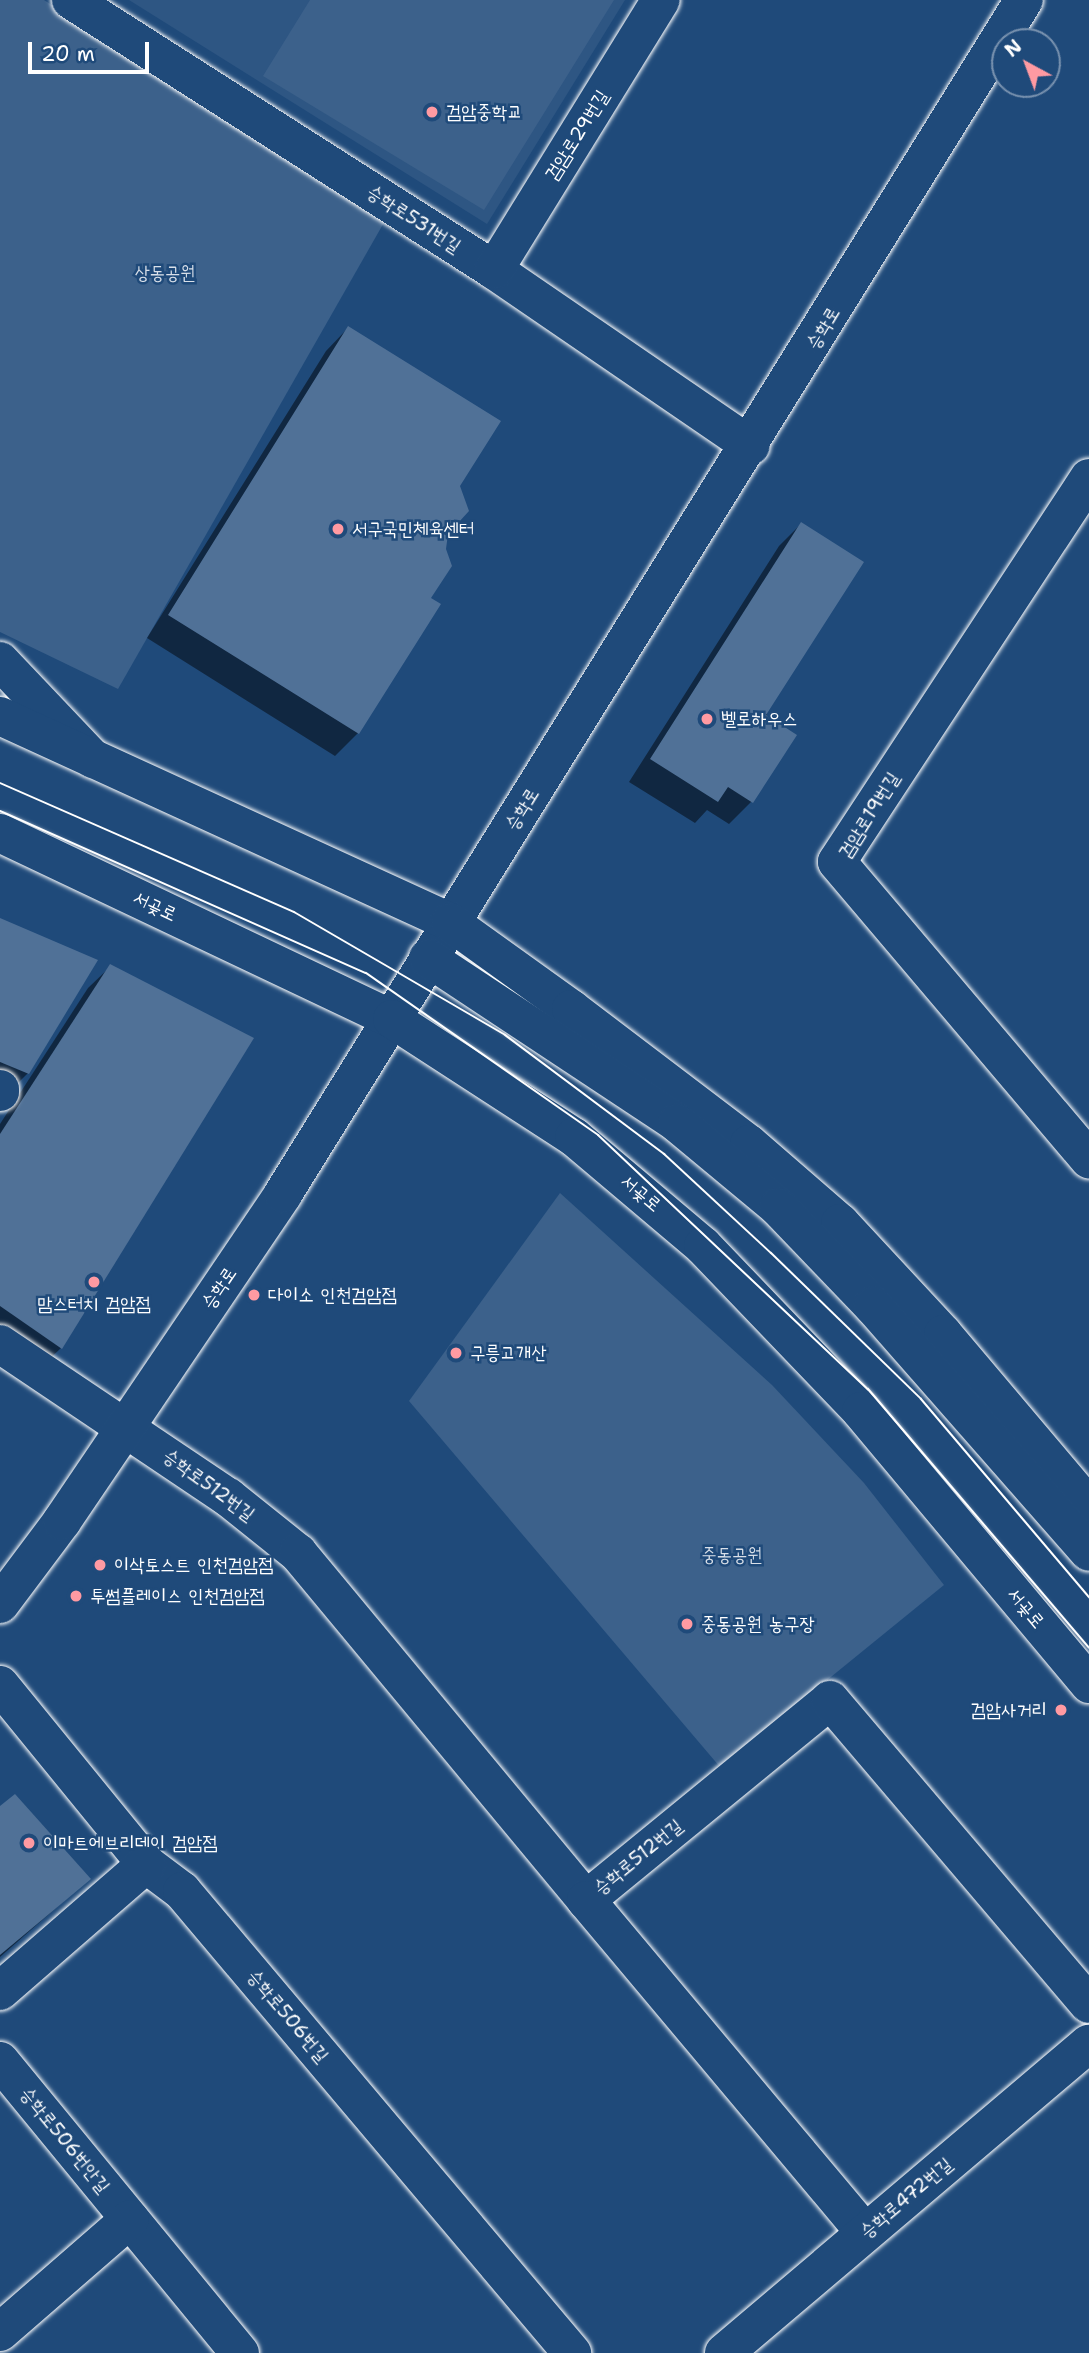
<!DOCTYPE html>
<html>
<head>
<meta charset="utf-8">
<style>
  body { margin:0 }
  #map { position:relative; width:1089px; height:2353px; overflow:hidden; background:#1f4a7a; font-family:"Shantell Sans","Poor Story",sans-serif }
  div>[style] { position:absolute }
  .built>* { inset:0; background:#2e5683 }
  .green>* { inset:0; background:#3c618b }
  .shadow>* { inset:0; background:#0007 }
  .building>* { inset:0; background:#507197 }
  .roads { filter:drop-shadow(0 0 2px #fff) drop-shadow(0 0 2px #fff) }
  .minor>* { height:38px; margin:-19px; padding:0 19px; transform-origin:19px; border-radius:19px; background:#1f4a7a }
  .major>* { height:38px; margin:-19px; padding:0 19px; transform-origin:19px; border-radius:19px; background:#1f4a7a }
  .tram>* { height:2px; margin:-1px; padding:0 1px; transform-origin:1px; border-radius:1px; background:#fff }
  .dots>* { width:19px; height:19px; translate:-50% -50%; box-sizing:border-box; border:4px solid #1f4a7a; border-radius:50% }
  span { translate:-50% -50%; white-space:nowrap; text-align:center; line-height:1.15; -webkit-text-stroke:5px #1f4a7a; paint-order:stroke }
  .poi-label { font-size:19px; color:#fff }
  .left { translate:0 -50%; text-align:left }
  .right { translate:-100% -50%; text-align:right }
  .street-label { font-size:19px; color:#fff }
  .park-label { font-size:19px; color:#d8dfe8 }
  .north { position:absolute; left:991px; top:28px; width:70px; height:70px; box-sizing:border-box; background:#1f4a7a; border:2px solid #7992af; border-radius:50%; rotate:319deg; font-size:19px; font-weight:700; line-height:28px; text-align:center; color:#fff }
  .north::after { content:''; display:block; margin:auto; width:24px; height:32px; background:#ff9aa2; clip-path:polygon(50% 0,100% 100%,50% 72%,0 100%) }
  .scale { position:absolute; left:28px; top:42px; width:121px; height:32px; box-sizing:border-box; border:4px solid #fff; border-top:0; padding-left:9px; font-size:21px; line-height:24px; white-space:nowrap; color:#fff; -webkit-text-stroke:5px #1f4a7a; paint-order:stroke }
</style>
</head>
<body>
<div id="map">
  <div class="built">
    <i style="clip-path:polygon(129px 0,625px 0,487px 224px)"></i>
  </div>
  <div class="green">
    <i style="clip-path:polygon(0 0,44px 0,386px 219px,118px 689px,0 632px)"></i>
    <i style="clip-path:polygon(310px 0,614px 0,484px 210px,263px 76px)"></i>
    <i style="clip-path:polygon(560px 1193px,772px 1385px,864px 1483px,944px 1585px,720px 1767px,409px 1401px)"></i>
  </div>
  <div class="shadow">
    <i style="clip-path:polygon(348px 328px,458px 486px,429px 598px,438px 604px,358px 733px,335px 756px,147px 638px,326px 351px)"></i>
    <i style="clip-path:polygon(801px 524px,751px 802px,729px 824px,707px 810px,695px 823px,629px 782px,779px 546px)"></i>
    <i style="clip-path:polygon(0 920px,28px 1073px,5px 1096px,0 1093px)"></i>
    <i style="clip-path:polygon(111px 966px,61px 1348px,38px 1370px,0 1344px,0 1124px,88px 988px)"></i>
    <i style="clip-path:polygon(0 1809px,89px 1879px,0 1957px)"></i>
  </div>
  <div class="building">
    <i style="clip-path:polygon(348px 326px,501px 421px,460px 486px,469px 511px,448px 534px,446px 549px,452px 566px,431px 598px,441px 604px,359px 734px,168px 615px)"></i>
    <i style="clip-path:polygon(801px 522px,864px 562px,766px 715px,797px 735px,753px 803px,728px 787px,718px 802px,650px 759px)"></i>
    <i style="clip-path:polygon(0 918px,98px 960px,29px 1074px,0 1062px)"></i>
    <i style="clip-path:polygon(110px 964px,254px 1038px,62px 1349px,0 1306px,0 1134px)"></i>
    <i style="clip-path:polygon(15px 1794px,91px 1879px,0 1955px,0 1806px)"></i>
  </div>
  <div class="roads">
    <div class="minor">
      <i style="left:71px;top:0;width:502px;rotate:32.55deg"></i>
      <i style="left:494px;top:270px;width:311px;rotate:34.4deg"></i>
      <i style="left:494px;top:270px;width:317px;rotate:-58.3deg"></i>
      <i style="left:1089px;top:478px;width:459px;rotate:123.3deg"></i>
      <i style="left:837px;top:862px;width:390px;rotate:49.7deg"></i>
      <i style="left:0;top:661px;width:135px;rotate:46.5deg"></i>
      <i style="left:0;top:1089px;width:3px;rotate:90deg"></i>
      <i style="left:0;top:1344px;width:275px;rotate:33.9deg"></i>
      <i style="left:228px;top:1497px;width:90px;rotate:38.7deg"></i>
      <i style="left:298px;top:1553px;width:451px;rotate:50.3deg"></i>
      <i style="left:586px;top:1900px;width:315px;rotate:-39.3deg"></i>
      <i style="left:830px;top:1700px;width:399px;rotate:49.6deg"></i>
      <i style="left:0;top:1604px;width:104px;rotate:-53.2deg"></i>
      <i style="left:62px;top:1521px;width:395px;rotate:-55.9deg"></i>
      <i style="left:283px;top:1194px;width:1405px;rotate:-58.18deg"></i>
      <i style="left:0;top:1685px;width:231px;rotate:50.8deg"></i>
      <i style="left:146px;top:1864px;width:45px;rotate:36.9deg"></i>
      <i style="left:182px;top:1891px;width:605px;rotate:49.83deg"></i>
      <i style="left:586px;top:1900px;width:434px;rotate:50deg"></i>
      <i style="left:0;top:1991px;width:194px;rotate:-41deg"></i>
      <i style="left:0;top:2061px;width:378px;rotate:50.6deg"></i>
      <i style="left:0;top:2332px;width:172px;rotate:-41deg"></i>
      <i style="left:724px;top:2353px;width:478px;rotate:-40.3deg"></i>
    </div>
    <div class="major">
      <i style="left:0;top:716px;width:495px;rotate:24.6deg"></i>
      <i style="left:450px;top:922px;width:149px;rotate:35.7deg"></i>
      <i style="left:571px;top:1009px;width:223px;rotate:37.2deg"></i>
      <i style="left:749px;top:1144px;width:121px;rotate:41deg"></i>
      <i style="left:840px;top:1223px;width:151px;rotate:47.1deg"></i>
      <i style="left:943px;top:1334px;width:226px;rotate:49.8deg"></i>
      <i style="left:0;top:833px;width:434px;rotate:25.4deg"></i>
      <i style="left:392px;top:1019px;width:217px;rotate:33deg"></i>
      <i style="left:574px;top:1137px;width:169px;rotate:40.2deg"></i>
      <i style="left:703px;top:1246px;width:228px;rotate:46.2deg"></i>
      <i style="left:861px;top:1411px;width:356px;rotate:50.1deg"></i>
      <i style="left:428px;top:958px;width:299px;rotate:33.5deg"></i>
      <i style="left:677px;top:1123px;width:131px;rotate:39.7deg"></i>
      <i style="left:778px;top:1207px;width:137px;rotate:46.2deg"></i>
      <i style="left:873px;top:1306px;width:327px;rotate:48.7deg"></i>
    </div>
  </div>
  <div class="tram">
    <i style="left:0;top:783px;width:321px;rotate:23.7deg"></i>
    <i style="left:294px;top:912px;width:244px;rotate:30.2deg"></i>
    <i style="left:505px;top:1035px;width:199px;rotate:36.8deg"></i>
    <i style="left:664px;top:1154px;width:146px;rotate:42.8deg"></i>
    <i style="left:771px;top:1253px;width:209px;rotate:44.2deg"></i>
    <i style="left:921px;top:1399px;width:260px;rotate:49.7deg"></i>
    <i style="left:0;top:811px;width:400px;rotate:23.9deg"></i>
    <i style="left:366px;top:973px;width:283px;rotate:34.9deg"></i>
    <i style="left:598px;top:1135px;width:371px;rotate:43.3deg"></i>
    <i style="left:868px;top:1389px;width:340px;rotate:49.5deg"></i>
  </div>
  <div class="dots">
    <i style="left:432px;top:112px;background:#ff9aa2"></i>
    <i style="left:338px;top:529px;background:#ff9aa2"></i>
    <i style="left:707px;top:719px;background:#ff9aa2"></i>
    <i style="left:94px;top:1282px;background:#ff9aa2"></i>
    <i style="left:254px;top:1295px;background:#ff9aa2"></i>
    <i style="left:456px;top:1353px;background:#ff9aa2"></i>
    <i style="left:100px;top:1565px;background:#ff9aa2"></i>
    <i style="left:76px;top:1596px;background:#ff9aa2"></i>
    <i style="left:687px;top:1624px;background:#ff9aa2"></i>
    <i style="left:1061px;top:1710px;background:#ff9aa2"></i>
    <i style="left:29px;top:1843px;background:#ff9aa2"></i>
  </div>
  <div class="poi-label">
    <span class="left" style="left:446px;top:112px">검암중학교</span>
    <span class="left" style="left:352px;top:529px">서구국민체육센터</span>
    <span class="left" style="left:721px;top:719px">벨로하우스</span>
    <span class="left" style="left:268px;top:1295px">다이소 인천검암점</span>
    <span style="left:94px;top:1304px">맘스터치 검암점</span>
    <span class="left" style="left:470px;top:1353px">구릉고개산</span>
    <span class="left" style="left:114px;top:1565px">이삭토스트 인천검암점</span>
    <span class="left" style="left:90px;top:1596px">투썸플레이스 인천검암점</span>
    <span class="left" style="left:701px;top:1624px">중동공원 농구장</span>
    <span class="right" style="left:1047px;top:1710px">검암사거리</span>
    <span class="left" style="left:43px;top:1843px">이마트에브리데이 검암점</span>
  </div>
  <div class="street-label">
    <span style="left:577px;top:135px;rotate:-58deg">검암로29번길</span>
    <span style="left:414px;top:219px;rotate:33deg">승학로531번길</span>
    <span style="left:823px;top:328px;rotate:-59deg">승학로</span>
    <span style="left:522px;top:809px;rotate:-58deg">승학로</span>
    <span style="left:869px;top:815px;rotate:-58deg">검암로19번길</span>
    <span style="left:155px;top:906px;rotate:25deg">서곶로</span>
    <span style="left:641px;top:1193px;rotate:40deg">서곶로</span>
    <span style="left:219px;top:1288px;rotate:-56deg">승학로</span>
    <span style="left:209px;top:1485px;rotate:36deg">승학로512번길</span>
    <span style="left:1026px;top:1608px;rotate:50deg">서곶로</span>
    <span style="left:638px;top:1857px;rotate:-39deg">승학로512번길</span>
    <span style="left:288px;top:2016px;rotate:50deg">승학로506번길</span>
    <span style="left:65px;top:2140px;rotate:51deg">승학로506번안길</span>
    <span style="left:906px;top:2198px;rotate:-40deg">승학로472번길</span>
  </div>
  <div class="park-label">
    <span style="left:165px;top:273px">상동공원</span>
    <span style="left:732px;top:1555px">중동공원</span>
  </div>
  <div class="north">N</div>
  <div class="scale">20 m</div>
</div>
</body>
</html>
